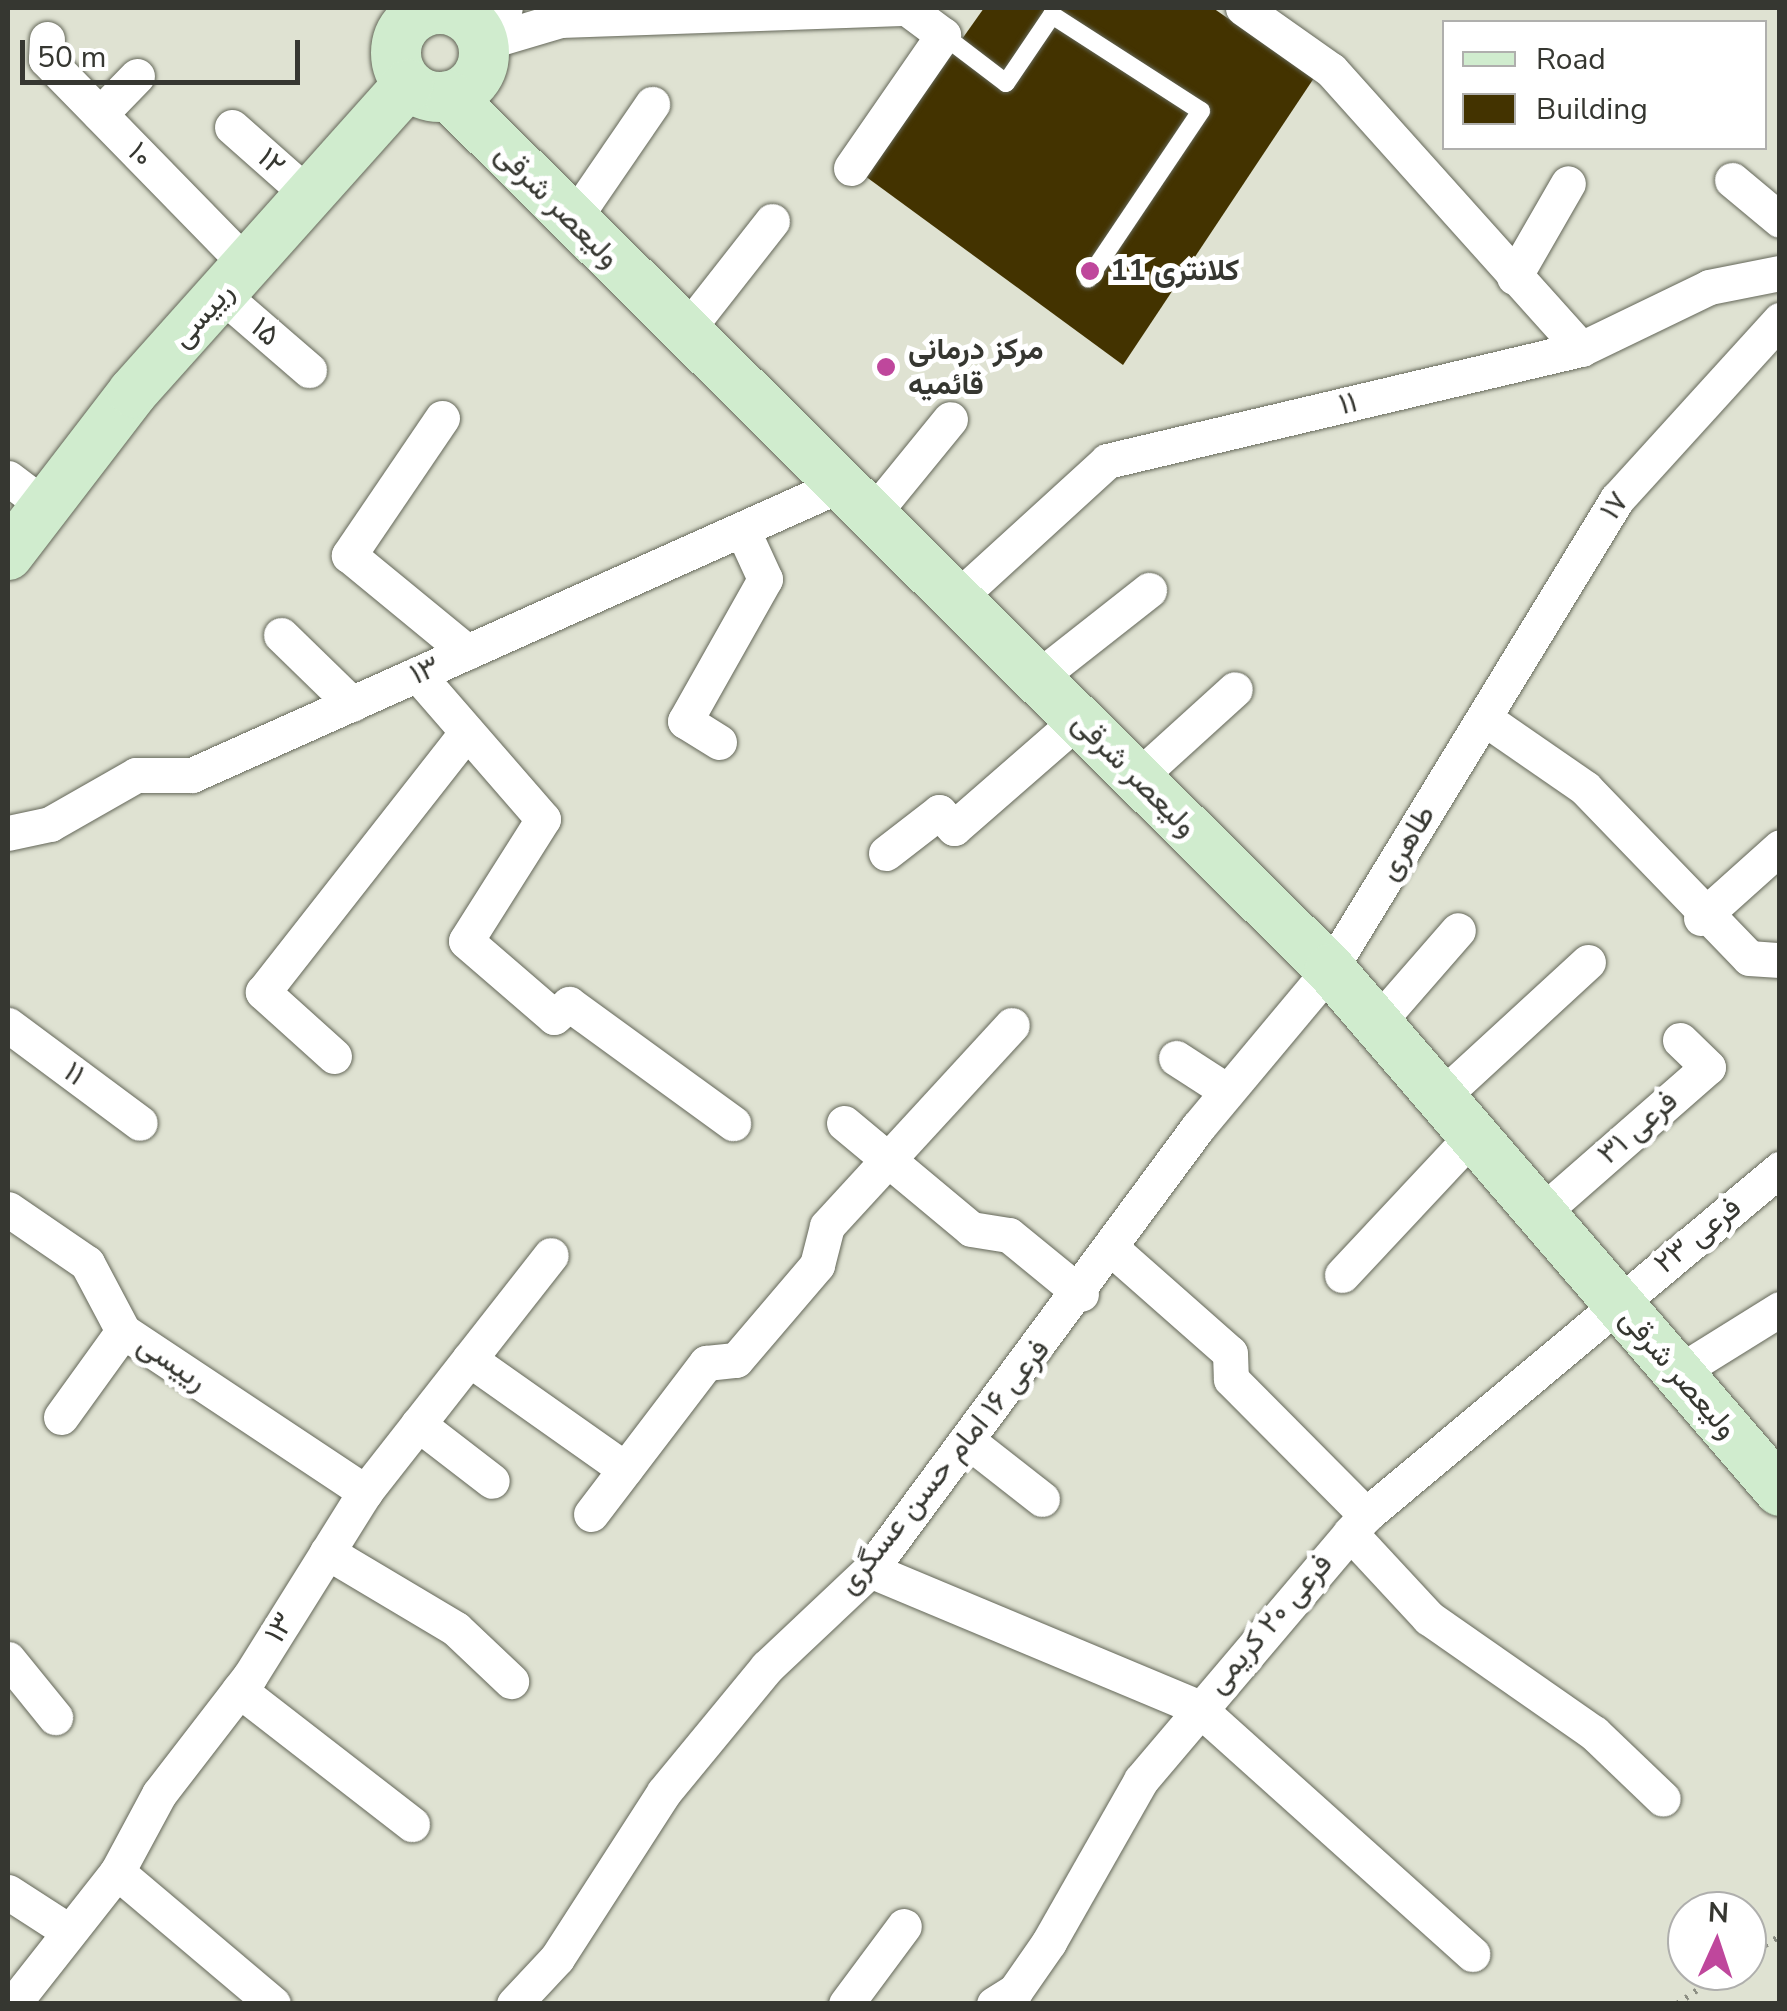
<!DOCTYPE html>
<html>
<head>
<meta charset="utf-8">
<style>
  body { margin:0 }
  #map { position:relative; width:1787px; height:2011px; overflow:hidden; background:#dfe2d2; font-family:"Nunito Sans",Vazirmatn,sans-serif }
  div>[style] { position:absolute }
  .building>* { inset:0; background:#433300 }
  .path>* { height:6px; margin-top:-3px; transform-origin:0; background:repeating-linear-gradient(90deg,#8d8f84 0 2.5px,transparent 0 10.5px) }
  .roads { filter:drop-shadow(0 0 2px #646759) drop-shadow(0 0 2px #646759) }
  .lane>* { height:18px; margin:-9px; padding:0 9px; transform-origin:9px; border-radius:9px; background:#fff }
  .street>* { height:35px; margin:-17.5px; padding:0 17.5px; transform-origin:17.5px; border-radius:17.5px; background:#fff }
  .secondary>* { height:50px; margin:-25px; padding:0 25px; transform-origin:25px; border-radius:25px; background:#d0ecce }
  .secondary>.ring { margin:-25px; padding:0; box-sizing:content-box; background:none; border:50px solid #d0ecce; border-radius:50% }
  .dots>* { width:28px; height:28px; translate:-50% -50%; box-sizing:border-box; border:5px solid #fff; border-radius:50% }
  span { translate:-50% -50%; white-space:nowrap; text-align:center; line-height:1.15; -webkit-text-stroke:10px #fff; paint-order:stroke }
  .street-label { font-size:30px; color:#363731 }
  .poi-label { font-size:30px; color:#363731; font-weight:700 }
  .left { translate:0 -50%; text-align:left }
  .frame { position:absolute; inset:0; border:10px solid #363731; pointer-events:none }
  .legend { position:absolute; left:1442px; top:20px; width:325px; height:130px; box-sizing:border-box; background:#fff; border:2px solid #afafad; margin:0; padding:12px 18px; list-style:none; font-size:30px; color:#363731 }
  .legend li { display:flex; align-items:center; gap:20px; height:50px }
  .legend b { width:50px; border:2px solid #afafad }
  .north { position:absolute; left:1667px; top:1891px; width:100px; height:100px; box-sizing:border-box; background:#fff; border:2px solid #afafad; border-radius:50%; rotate:3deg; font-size:28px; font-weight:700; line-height:40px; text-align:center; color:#363731 }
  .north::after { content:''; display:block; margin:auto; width:35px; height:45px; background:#bf479c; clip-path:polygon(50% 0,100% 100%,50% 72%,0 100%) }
  .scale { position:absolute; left:20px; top:40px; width:280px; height:45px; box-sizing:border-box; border:5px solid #363731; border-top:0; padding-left:12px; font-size:30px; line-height:35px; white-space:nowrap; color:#363731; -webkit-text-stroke:8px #fff; paint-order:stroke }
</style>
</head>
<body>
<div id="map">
  <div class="building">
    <i style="clip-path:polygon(984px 8px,1213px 8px,1314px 78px,1123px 365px,865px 176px)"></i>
  </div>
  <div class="path">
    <i style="left:1747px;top:1956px;width:39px;rotate:-31deg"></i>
    <i style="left:1677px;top:2004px;width:58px;rotate:-34.5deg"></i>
  </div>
  <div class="roads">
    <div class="lane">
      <i style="left:943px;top:35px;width:79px;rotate:37.3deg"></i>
      <i style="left:1006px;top:83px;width:82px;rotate:-55.9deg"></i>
      <i style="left:1052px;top:15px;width:177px;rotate:32.8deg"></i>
      <i style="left:1201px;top:111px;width:202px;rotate:123.9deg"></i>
    </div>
    <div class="street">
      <i style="left:1243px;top:8px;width:108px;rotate:35.2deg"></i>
      <i style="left:1331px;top:70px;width:375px;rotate:48.1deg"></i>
      <i style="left:473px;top:23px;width:35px;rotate:-25deg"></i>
      <i style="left:47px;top:39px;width:20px;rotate:93deg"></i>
      <i style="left:46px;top:59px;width:289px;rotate:45.7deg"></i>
      <i style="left:483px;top:43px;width:80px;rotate:-16.6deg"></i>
      <i style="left:560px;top:20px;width:349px;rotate:-2deg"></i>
      <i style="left:100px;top:114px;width:53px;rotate:-45.8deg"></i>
      <i style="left:232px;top:127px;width:106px;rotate:41.5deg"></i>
      <i style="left:851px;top:168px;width:162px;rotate:-55.3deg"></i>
      <i style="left:943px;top:35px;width:44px;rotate:-143.4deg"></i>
      <i style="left:1732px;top:180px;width:62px;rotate:39.8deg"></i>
      <i style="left:572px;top:221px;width:142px;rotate:-55.6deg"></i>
      <i style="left:1514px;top:277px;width:108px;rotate:-60.1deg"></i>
      <i style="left:222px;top:295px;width:115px;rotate:40.8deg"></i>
      <i style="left:685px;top:332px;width:141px;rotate:-51.9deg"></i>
      <i style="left:442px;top:418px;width:166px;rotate:124.2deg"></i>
      <i style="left:349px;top:555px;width:153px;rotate:39.4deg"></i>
      <i style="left:8px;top:478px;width:46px;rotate:37.1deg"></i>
      <i style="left:871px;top:516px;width:125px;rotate:-50.8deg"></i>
      <i style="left:955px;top:600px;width:206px;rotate:-42.4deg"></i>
      <i style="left:1107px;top:461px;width:487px;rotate:-13.3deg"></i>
      <i style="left:1581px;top:349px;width:142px;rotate:-25.8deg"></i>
      <i style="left:1709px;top:287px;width:72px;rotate:-11.2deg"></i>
      <i style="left:281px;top:635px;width:99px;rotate:44.2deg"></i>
      <i style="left:417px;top:674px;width:192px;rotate:49deg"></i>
      <i style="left:543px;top:819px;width:144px;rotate:122.3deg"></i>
      <i style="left:466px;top:941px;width:116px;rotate:40.8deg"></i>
      <i style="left:554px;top:1017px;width:20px;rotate:-41deg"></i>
      <i style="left:569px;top:1004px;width:203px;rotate:36deg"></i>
      <i style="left:1036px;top:679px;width:144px;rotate:-38.2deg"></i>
      <i style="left:1484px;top:718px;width:123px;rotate:34.7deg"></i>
      <i style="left:1585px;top:788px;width:236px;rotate:46deg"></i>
      <i style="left:1749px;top:958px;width:31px;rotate:4deg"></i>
      <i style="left:719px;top:742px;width:40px;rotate:-148deg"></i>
      <i style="left:685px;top:721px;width:163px;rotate:-60.6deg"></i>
      <i style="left:765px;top:579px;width:55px;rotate:-114.7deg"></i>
      <i style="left:1137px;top:778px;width:132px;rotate:-42.2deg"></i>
      <i style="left:8px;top:833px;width:43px;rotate:-12.1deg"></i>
      <i style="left:50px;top:824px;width:99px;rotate:-29.7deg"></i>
      <i style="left:136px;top:775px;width:56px"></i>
      <i style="left:192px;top:775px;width:710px;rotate:-24.11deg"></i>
      <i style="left:886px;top:853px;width:67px;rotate:-37.7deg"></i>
      <i style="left:939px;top:812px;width:22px;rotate:47deg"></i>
      <i style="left:954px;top:828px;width:164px;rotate:-41.1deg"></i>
      <i style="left:1701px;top:918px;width:106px;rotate:-41.9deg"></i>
      <i style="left:1377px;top:1023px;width:123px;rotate:-48.9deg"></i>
      <i style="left:8px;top:1025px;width:164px;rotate:36.6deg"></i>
      <i style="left:334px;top:1056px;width:96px;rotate:-138deg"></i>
      <i style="left:263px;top:992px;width:330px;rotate:-51.9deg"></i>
      <i style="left:1176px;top:1058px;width:61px;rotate:32.9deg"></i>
      <i style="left:1440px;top:1098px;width:201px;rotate:-42.6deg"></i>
      <i style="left:844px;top:1123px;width:165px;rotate:39.8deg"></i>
      <i style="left:971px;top:1229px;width:38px;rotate:9deg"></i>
      <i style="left:1009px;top:1235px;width:93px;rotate:39.3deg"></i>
      <i style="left:8px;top:1209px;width:96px;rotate:34.4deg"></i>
      <i style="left:87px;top:1263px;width:77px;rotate:62.1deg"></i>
      <i style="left:123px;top:1331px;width:291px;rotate:33.6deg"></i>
      <i style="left:1540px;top:1214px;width:223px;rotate:-41.2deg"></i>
      <i style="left:1708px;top:1067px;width:39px;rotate:-136deg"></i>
      <i style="left:1112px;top:1249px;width:157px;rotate:41.4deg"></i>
      <i style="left:1230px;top:1353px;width:26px;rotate:88deg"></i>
      <i style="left:1231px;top:1379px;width:192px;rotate:45.2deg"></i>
      <i style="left:1342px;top:1275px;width:192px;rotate:-46.9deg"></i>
      <i style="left:469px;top:1359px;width:191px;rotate:35.2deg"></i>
      <i style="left:1677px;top:1373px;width:121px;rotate:-31.9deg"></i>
      <i style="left:61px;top:1417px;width:106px;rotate:-54.2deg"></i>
      <i style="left:418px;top:1424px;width:93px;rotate:37.6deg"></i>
      <i style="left:968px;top:1441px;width:94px;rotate:38.1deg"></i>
      <i style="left:591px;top:1514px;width:190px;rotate:-52.7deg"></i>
      <i style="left:706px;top:1363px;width:30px;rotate:-6deg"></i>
      <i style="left:736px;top:1360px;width:125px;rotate:-49.5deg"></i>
      <i style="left:817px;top:1265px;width:40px;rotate:-75.6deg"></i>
      <i style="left:827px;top:1226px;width:273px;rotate:-47.4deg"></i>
      <i style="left:1350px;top:1533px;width:116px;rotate:47.1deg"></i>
      <i style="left:1429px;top:1618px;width:201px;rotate:34.9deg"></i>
      <i style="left:1594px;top:1733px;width:95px;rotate:43.7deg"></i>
      <i style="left:327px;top:1552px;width:150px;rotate:30.8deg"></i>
      <i style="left:456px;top:1629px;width:76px;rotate:43.4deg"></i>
      <i style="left:870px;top:1570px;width:355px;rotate:22.7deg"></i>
      <i style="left:1197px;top:1707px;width:370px;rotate:41.9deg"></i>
      <i style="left:8px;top:1659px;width:75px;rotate:51deg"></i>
      <i style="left:239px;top:1690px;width:219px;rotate:37.8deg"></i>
      <i style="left:117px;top:1872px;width:204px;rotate:40.2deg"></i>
      <i style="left:8px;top:1892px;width:70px;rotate:32.8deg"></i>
      <i style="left:13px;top:2004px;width:168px;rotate:-51.8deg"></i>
      <i style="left:117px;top:1872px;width:89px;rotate:-61.7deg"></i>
      <i style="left:159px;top:1794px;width:149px;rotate:-52.4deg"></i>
      <i style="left:250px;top:1676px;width:217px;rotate:-58deg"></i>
      <i style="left:365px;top:1492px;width:301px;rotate:-51.9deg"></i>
      <i style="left:514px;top:2004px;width:63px;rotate:-46.9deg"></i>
      <i style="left:557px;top:1958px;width:197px;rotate:-57.2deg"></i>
      <i style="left:664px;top:1792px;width:162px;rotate:-50.5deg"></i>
      <i style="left:767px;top:1667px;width:141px;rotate:-43.3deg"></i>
      <i style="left:870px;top:1570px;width:551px;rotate:-53.48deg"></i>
      <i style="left:1198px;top:1127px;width:206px;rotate:-50.1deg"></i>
      <i style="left:1330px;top:969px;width:551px;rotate:-58.59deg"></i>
      <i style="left:1617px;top:499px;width:242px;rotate:-47.7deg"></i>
      <i style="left:846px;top:2004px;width:97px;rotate:-53.4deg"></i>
      <i style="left:994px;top:2004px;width:25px;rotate:-32deg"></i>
      <i style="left:1015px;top:1991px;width:60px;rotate:-55.2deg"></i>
      <i style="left:1049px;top:1942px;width:186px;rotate:-60.4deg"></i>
      <i style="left:1141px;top:1780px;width:348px;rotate:-49.7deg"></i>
      <i style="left:1366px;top:1515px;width:540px;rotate:-39.89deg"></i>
    </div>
    <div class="secondary">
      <i class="ring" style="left:396px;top:9px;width:38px;height:38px"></i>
      <i style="left:449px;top:96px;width:1240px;rotate:44.74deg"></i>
      <i style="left:1330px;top:969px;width:689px;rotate:49.24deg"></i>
      <i style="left:8px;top:555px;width:205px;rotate:-52.5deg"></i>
      <i style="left:133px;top:392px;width:413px;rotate:-48.2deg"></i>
    </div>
  </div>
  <div class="dots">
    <i style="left:1090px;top:271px;background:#bf479c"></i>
    <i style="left:886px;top:367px;background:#bf479c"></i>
  </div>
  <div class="street-label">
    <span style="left:140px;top:155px;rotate:46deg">۱۰</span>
    <span style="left:271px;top:162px;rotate:42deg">۱۲</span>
    <span style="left:557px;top:206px;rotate:45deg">ولیعصر شرقی</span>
    <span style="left:203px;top:315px;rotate:-48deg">رییسی</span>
    <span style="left:265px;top:332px;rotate:41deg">۱۵</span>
    <span style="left:1348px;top:404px;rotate:-13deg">۱۱</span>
    <span style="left:1615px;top:506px;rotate:-55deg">۱۷</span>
    <span style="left:425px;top:671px;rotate:-24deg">۱۳</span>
    <span style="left:1134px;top:775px;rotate:45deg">ولیعصر شرقی</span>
    <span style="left:1407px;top:843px;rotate:-59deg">طاهری</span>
    <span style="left:74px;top:1074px;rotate:36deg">۱۱</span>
    <span style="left:1638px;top:1128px;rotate:-41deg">فرعی ۳۱</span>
    <span style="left:1698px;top:1236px;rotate:-39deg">فرعی ۲۳</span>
    <span style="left:172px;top:1363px;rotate:34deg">رییسی</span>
    <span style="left:1678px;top:1374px;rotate:49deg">ولیعصر شرقی</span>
    <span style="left:944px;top:1467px;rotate:-51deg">فرعی ۱۶ امام حسن عسگری</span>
    <span style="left:1270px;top:1624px;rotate:-49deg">فرعی ۲۰ کریمی</span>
    <span style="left:280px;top:1628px;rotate:-58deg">۱۳</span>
  </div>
  <div class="poi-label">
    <span class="left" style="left:1110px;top:271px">کلانتری 11</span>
    <span class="left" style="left:908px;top:367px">مرکز درمانی<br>قائمیه</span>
  </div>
  <div class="frame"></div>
  <ul class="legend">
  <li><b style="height:12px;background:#d0ecce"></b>Road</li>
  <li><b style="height:28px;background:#433300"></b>Building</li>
  </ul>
  <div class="north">N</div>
  <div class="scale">50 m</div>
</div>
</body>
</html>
